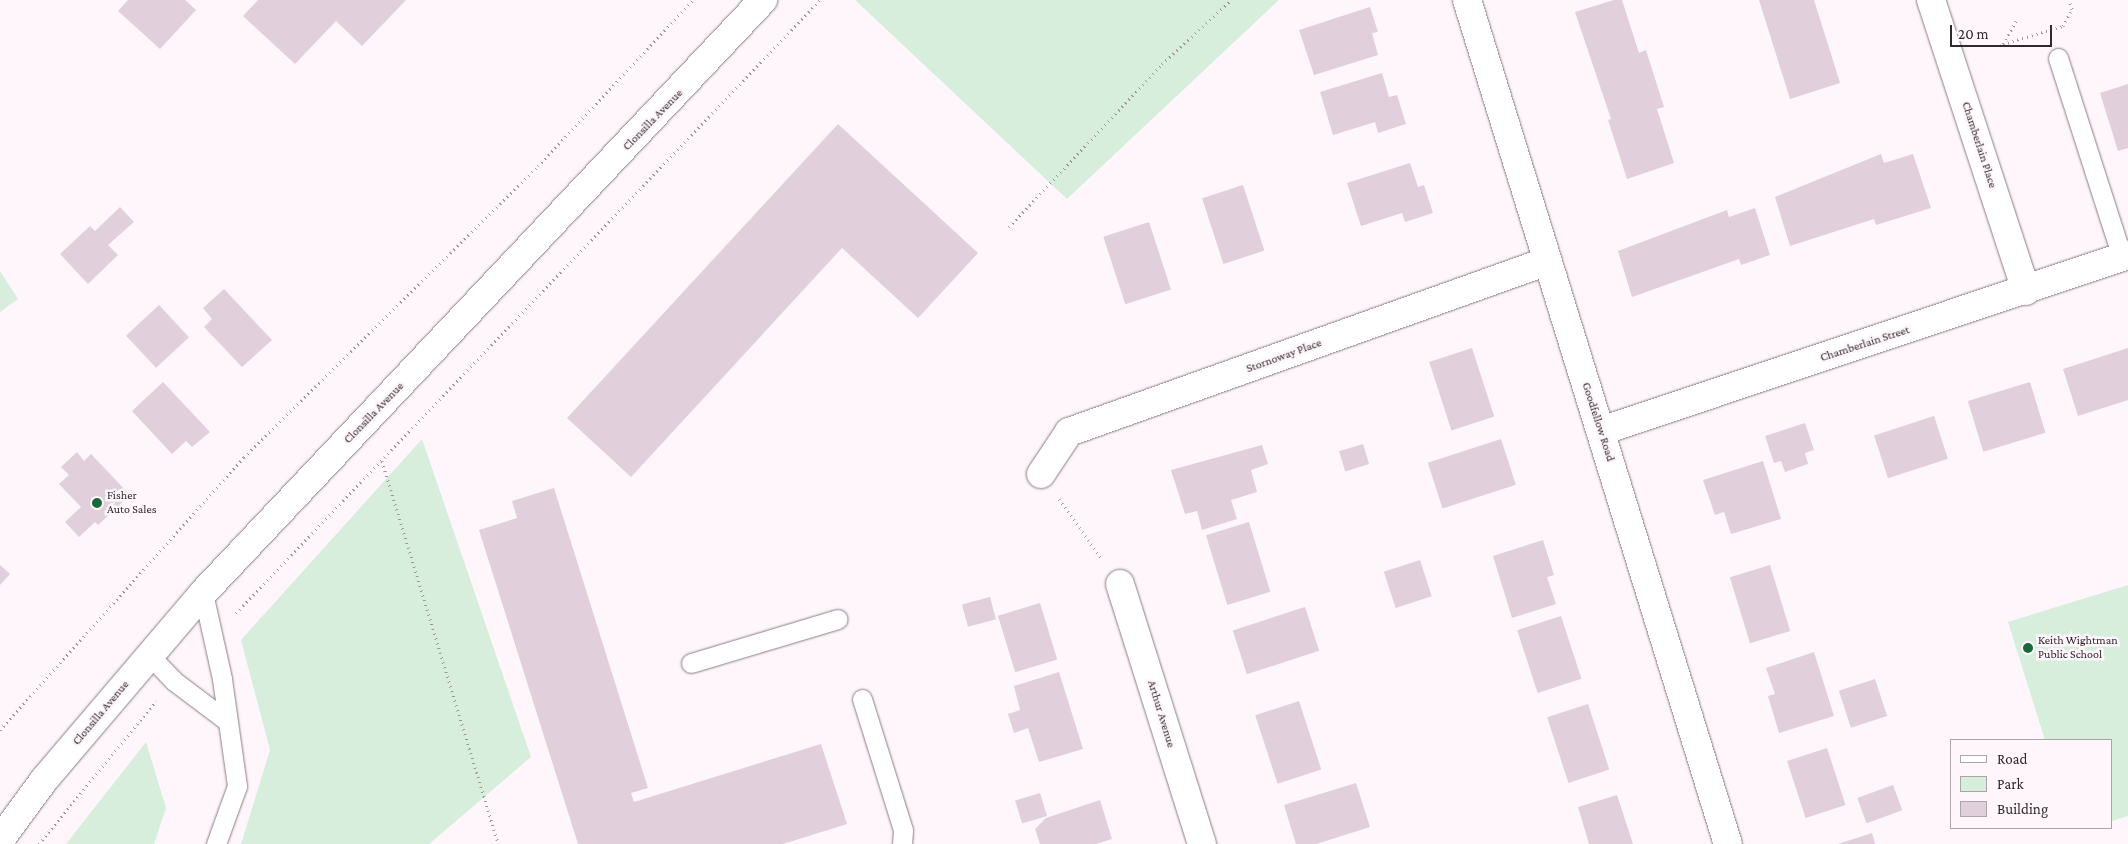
<!DOCTYPE html>
<html>
<head>
<meta charset="utf-8">
<style>
  body { margin:0 }
  #map { position:relative; width:2128px; height:844px; overflow:hidden; background:#fef6fb; font-family:"Crimson Pro",serif }
  div>[style] { position:absolute }
  .green>* { inset:0; background:#d7eedd }
  .building>* { inset:0; background:#e1cfdc; transform-origin:0 0 }
  .path>* { height:3px; margin-top:-1.5px; transform-origin:0; background:repeating-linear-gradient(90deg,#9e969b 0 1px,transparent 0 5px) }
  .roads { filter:drop-shadow(0 0 1px #8c7b87) drop-shadow(0 0 1px #8c7b87) }
  .service>* { height:19px; margin:-9.5px; padding:0 9.5px; transform-origin:9.5px; border-radius:9.5px; background:#fff }
  .minor>* { height:28px; margin:-14px; padding:0 14px; transform-origin:14px; border-radius:14px; background:#fff }
  .tertiary>* { height:28px; margin:-14px; padding:0 14px; transform-origin:14px; border-radius:14px; background:#fff }
  .secondary>* { height:28px; margin:-14px; padding:0 14px; transform-origin:14px; border-radius:14px; background:#fff }
  .dots>* { width:14px; height:14px; translate:-50% -50%; box-sizing:border-box; border:2px solid #fef6fb; border-radius:50% }
  span { translate:-50% -50%; white-space:nowrap; text-align:center; line-height:1.15; -webkit-text-stroke:5px #fef6fb; paint-order:stroke }
  .street-label { font-size:12px; color:#2f282d }
  .poi-label { font-size:12px; color:#2f282d }
  .left { translate:0 -50%; text-align:left }
  .legend { position:absolute; left:1950px; top:739px; width:162px; height:90px; box-sizing:border-box; background:#fef6fb; border:1px solid #aba4a9; margin:0; padding:6px 9px; list-style:none; font-size:15px; color:#2f282d }
  .legend li { display:flex; align-items:center; gap:10px; height:25px }
  .legend b { width:25px; border:1px solid #aba4a9 }
  .scale { position:absolute; left:1950px; top:25px; width:102px; height:22px; box-sizing:border-box; border:2px solid #2f282d; border-top:0; padding-left:6px; font-size:15px; line-height:18px; white-space:nowrap; color:#2f282d; -webkit-text-stroke:4px #fef6fb; paint-order:stroke }
</style>
</head>
<body>
<div id="map">
  <div class="green">
    <i style="clip-path:polygon(855px 0,1279px 0,1067px 199px)"></i>
    <i style="clip-path:polygon(0 271px,18px 299px,0 312px)"></i>
    <i style="clip-path:polygon(422px 439px,531px 757px,429px 844px,241px 844px,270px 750px,241px 640px)"></i>
    <i style="clip-path:polygon(2128px 585px,2128px 816px,2112px 821px,2112px 740px,2045px 740px,2008px 622px)"></i>
    <i style="clip-path:polygon(146px 742px,166px 808px,154px 844px,66px 844px)"></i>
  </div>
  <div class="building">
    <i style="clip-path:polygon(128px 0,185px 0,196px 10px,160px 49px,118px 11px)"></i>
    <i style="clip-path:polygon(258px 0,406px 0,362px 46px,336px 21px,295px 64px,243px 16px)"></i>
    <i style="clip-path:polygon(1614px 0,1622px 0,1639px 53px,1646px 50px,1664px 107px,1657px 109px,1674px 163px,1627px 179px,1608px 120px,1611px 119px,1575px 12px)"></i>
    <i style="clip-path:polygon(1759px 0,1814px 0,1840px 83px,1790px 99px)"></i>
    <i style="clip-path:polygon(1370px 7px,1378px 32px,1372px 33px,1378px 55px,1314px 75px,1299px 30px)"></i>
    <i style="clip-path:polygon(1382px 73px,1389px 97px,1397px 95px,1406px 124px,1378px 133px,1375px 122px,1333px 135px,1320px 92px)"></i>
    <i style="clip-path:polygon(2128px 84px,2128px 148px,2118px 151px,2100px 93px)"></i>
    <i style="clip-path:polygon(838px 124px,978px 253px,918px 318px,842px 248px,631px 477px,567px 418px)"></i>
    <i style="clip-path:polygon(1881px 154px,1884px 163px,1913px 154px,1931px 208px,1876px 225px,1874px 219px,1790px 246px,1775px 197px)"></i>
    <i style="clip-path:polygon(1410px 163px,1418px 187px,1424px 185px,1433px 213px,1405px 222px,1402px 213px,1361px 226px,1347px 183px)"></i>
    <i style="left:1243px;top:185px;width:69px;height:43px;rotate:72deg"></i>
    <i style="clip-path:polygon(120px 207px,134px 222px,108px 245px,118px 255px,88px 284px,60px 254px,90px 226px,95px 231px)"></i>
    <i style="clip-path:polygon(1755px 208px,1770px 255px,1741px 265px,1739px 259px,1632px 297px,1618px 251px,1727px 210px,1729px 217px)"></i>
    <i style="left:1149px;top:222px;width:71px;height:48px;rotate:72deg"></i>
    <i style="clip-path:polygon(224px 289px,272px 340px,242px 367px,204px 327px,212px 319px,203px 308px)"></i>
    <i style="left:159px;top:305px;width:44px;height:45px;rotate:47deg"></i>
    <i style="left:1472px;top:348px;width:72px;height:45px;rotate:72deg"></i>
    <i style="clip-path:polygon(2128px 348px,2128px 400px,2078px 416px,2063px 369px)"></i>
    <i style="clip-path:polygon(163px 382px,210px 432px,192px 447px,186px 441px,172px 454px,132px 411px)"></i>
    <i style="left:2030px;top:382px;width:53px;height:65px;rotate:73deg"></i>
    <i style="left:1934px;top:416px;width:45px;height:63px;rotate:72deg"></i>
    <i style="clip-path:polygon(1805px 423px,1814px 450px,1805px 453px,1808px 464px,1785px 472px,1781px 461px,1774px 463px,1765px 436px)"></i>
    <i style="left:1501px;top:439px;width:48px;height:77px;rotate:72deg"></i>
    <i style="left:1363px;top:444px;width:21px;height:25px;rotate:73deg"></i>
    <i style="clip-path:polygon(1262px 445px,1268px 464px,1251px 470px,1257px 492px,1231px 500px,1237px 519px,1202px 530px,1197px 511px,1185px 514px,1171px 470px)"></i>
    <i style="clip-path:polygon(77px 452px,84px 461px,91px 454px,130px 495px,98px 525px,95px 522px,79px 537px,65px 522px,81px 507px,59px 484px,69px 475px,61px 467px)"></i>
    <i style="clip-path:polygon(1763px 461px,1781px 519px,1731px 534px,1724px 512px,1715px 515px,1703px 480px)"></i>
    <i style="clip-path:polygon(554px 488px,648px 788px,631px 793px,634px 802px,821px 744px,847px 824px,783px 844px,578px 844px,479px 530px,517px 518px,512px 501px)"></i>
    <i style="left:1249px;top:522px;width:73px;height:45px;rotate:73deg"></i>
    <i style="clip-path:polygon(1543px 540px,1554px 575px,1547px 577px,1556px 604px,1512px 618px,1493px 556px)"></i>
    <i style="left:1420px;top:560px;width:38px;height:38px;rotate:72deg"></i>
    <i style="clip-path:polygon(0 565px,10px 574px,0 585px)"></i>
    <i style="left:1770px;top:565px;width:69px;height:42px;rotate:73deg"></i>
    <i style="left:990px;top:597px;width:23px;height:29px;rotate:75deg"></i>
    <i style="left:1040px;top:603px;width:59px;height:44px;rotate:73deg"></i>
    <i style="left:1305px;top:607px;width:46px;height:76px;rotate:72deg"></i>
    <i style="left:1561px;top:616px;width:66px;height:46px;rotate:72deg"></i>
    <i style="clip-path:polygon(1814px 652px,1834px 716px,1779px 733px,1768px 696px,1775px 694px,1766px 668px)"></i>
    <i style="clip-path:polygon(1059px 672px,1083px 749px,1039px 762px,1028px 728px,1014px 733px,1008px 714px,1020px 710px,1014px 686px)"></i>
    <i style="left:1875px;top:679px;width:39px;height:38px;rotate:72deg"></i>
    <i style="left:1299px;top:701px;width:72px;height:46px;rotate:72deg"></i>
    <i style="left:1588px;top:704px;width:69px;height:43px;rotate:72deg"></i>
    <i style="left:1827px;top:748px;width:60px;height:42px;rotate:72deg"></i>
    <i style="clip-path:polygon(1356px 783px,1370px 827px,1316px 844px,1296px 844px,1284px 805px)"></i>
    <i style="left:1893px;top:785px;width:27px;height:38px;rotate:70deg"></i>
    <i style="left:1040px;top:793px;width:24px;height:26px;rotate:73deg"></i>
    <i style="clip-path:polygon(1617px 795px,1633px 844px,1589px 844px,1578px 807px)"></i>
    <i style="clip-path:polygon(1100px 800px,1112px 839px,1096px 844px,1040px 844px,1035px 829px,1046px 818px)"></i>
    <i style="clip-path:polygon(1872px 833px,1875px 844px,1838px 844px)"></i>
  </div>
  <div class="path">
    <i style="left:2016px;top:21px;width:26px;rotate:119deg"></i>
    <i style="left:2003px;top:44px;width:63px;rotate:-16.7deg"></i>
    <i style="left:2063px;top:26px;width:19px;rotate:-62deg"></i>
    <i style="left:2072px;top:9px;width:9px;rotate:-108deg"></i>
    <i style="left:1009px;top:227px;width:224px;rotate:-46.8deg"></i>
    <i style="left:1162px;top:64px;width:94px;rotate:-42.8deg"></i>
    <i style="left:382px;top:461px;width:400px;rotate:73.1deg"></i>
    <i style="left:1059px;top:499px;width:74px;rotate:54.4deg"></i>
    <i style="left:236px;top:613px;width:847px;rotate:-46.39deg"></i>
    <i style="left:0;top:730px;width:366px;rotate:-48.2deg"></i>
    <i style="left:244px;top:457px;width:414px;rotate:-44.7deg"></i>
    <i style="left:538px;top:166px;width:227px;rotate:-47deg"></i>
    <i style="left:39px;top:844px;width:185px;rotate:-50.7deg"></i>
  </div>
  <div class="roads">
    <div class="service">
      <i style="left:2058px;top:58px;width:209px;rotate:72.2deg"></i>
      <i style="left:203px;top:593px;width:88px;rotate:77.5deg"></i>
      <i style="left:222px;top:679px;width:108px;rotate:82deg"></i>
      <i style="left:237px;top:786px;width:62px;rotate:109.9deg"></i>
      <i style="left:149px;top:655px;width:36px;rotate:46deg"></i>
      <i style="left:174px;top:681px;width:66px;rotate:37deg"></i>
      <i style="left:691px;top:663px;width:153px;rotate:-16.7deg"></i>
      <i style="left:862px;top:699px;width:137px;rotate:72.6deg"></i>
      <i style="left:903px;top:830px;width:14px;rotate:94deg"></i>
    </div>
    <div class="minor">
      <i style="left:1931px;top:0;width:306px;rotate:71.9deg"></i>
      <i style="left:1601px;top:431px;width:556px;rotate:-18.47deg"></i>
      <i style="left:1041px;top:474px;width:50px;rotate:-56.3deg"></i>
      <i style="left:1069px;top:432px;width:505px;rotate:-19.65deg"></i>
      <i style="left:1120px;top:584px;width:273px;rotate:72.5deg"></i>
    </div>
    <div class="tertiary">
      <i style="left:1467px;top:0;width:883px;rotate:72.82deg"></i>
    </div>
    <div class="secondary">
      <i style="left:0;top:840px;width:74px;rotate:-53.7deg"></i>
      <i style="left:44px;top:780px;width:245px;rotate:-49.6deg"></i>
      <i style="left:203px;top:593px;width:816px;rotate:-46.64deg"></i>
    </div>
  </div>
  <div class="dots">
    <i style="left:97px;top:503px;background:#176a3b"></i>
    <i style="left:2028px;top:648px;background:#176a3b"></i>
  </div>
  <div class="street-label">
    <span style="left:653px;top:120px;rotate:-46deg">Clonsilla Avenue</span>
    <span style="left:1979px;top:145px;rotate:72deg">Chamberlain Place</span>
    <span style="left:1865px;top:344px;rotate:-18deg">Chamberlain Street</span>
    <span style="left:1284px;top:356px;rotate:-20deg">Stornoway Place</span>
    <span style="left:374px;top:413px;rotate:-46deg">Clonsilla Avenue</span>
    <span style="left:1598px;top:422px;rotate:72deg">Goodfellow Road</span>
    <span style="left:101px;top:713px;rotate:-50deg">Clonsilla Avenue</span>
    <span style="left:1161px;top:714px;rotate:73deg">Arthur Avenue</span>
  </div>
  <div class="poi-label">
    <span class="left" style="left:107px;top:503px">Fisher<br>Auto Sales</span>
    <span class="left" style="left:2038px;top:648px">Keith Wightman<br>Public School</span>
  </div>
  <ul class="legend">
  <li><b style="height:6px;background:#fff"></b>Road</li>
  <li><b style="height:14px;background:#d7eedd"></b>Park</li>
  <li><b style="height:14px;background:#e1cfdc"></b>Building</li>
  </ul>
  <div class="scale">20 m</div>
</div>
</body>
</html>
